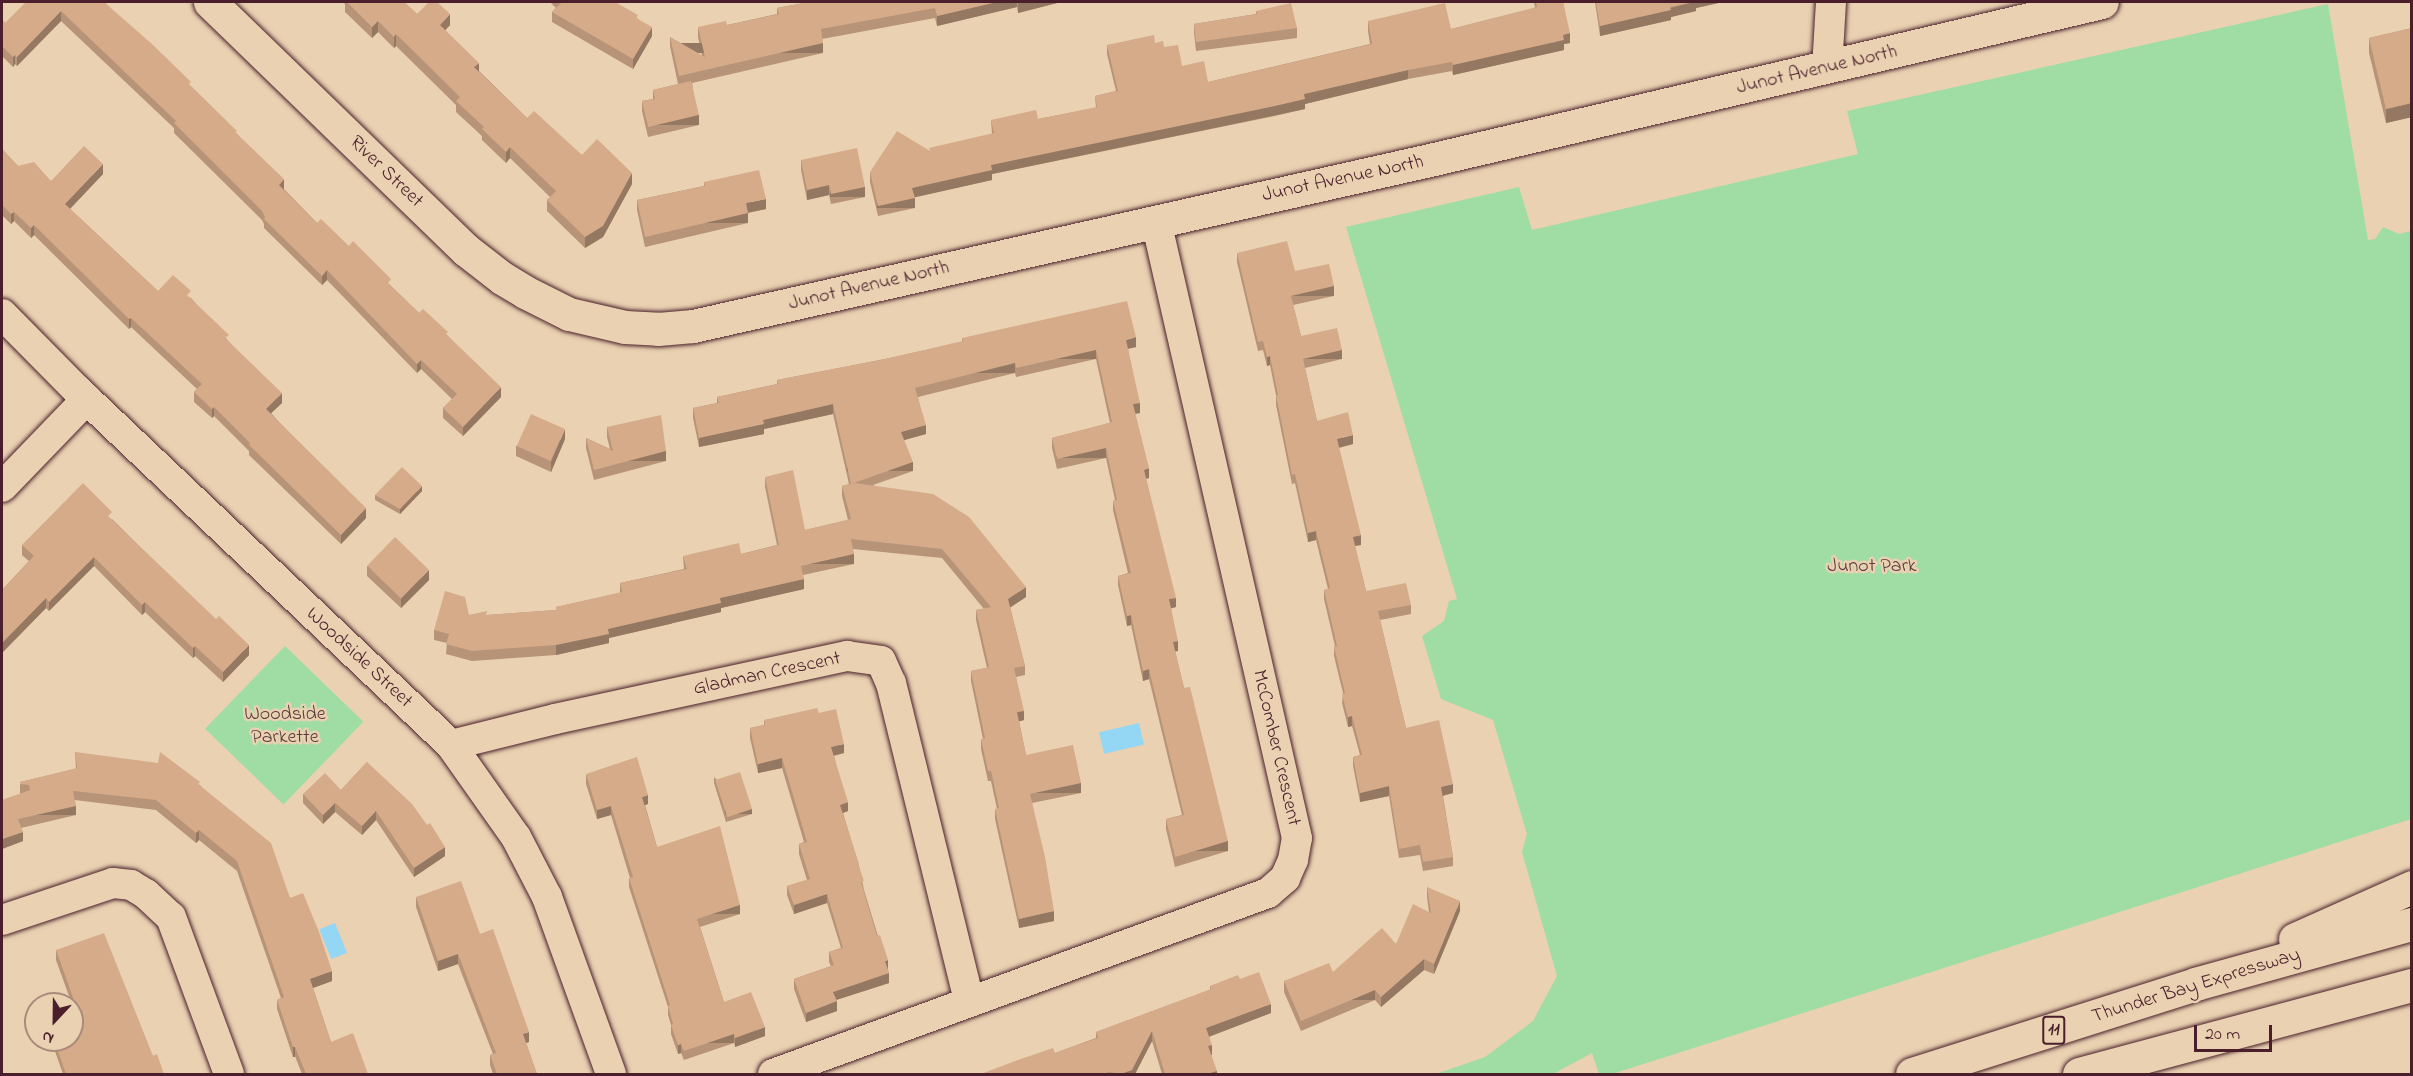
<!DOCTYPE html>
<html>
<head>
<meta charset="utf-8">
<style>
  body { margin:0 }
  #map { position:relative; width:2413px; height:1076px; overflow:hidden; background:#e9d1b1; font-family:"Indie Flower",sans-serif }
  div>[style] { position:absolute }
  .green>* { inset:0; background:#9fdda5; transform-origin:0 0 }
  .water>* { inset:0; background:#93d7f5; transform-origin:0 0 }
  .roads { filter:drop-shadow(0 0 2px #4a1f2b) drop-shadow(0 0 2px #4a1f2b) }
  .minor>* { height:30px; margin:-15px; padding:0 15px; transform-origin:15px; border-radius:15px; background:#e9d1b1 }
  .secondary>* { height:33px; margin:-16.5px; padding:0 16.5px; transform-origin:16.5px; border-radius:16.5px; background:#e9d1b1 }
  .trunk>* { height:33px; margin:-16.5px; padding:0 16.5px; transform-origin:16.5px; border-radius:16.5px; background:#e9d1b1 }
  .wall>* { inset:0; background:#b79377 }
  .shaded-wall>* { inset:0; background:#957861; transform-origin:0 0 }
  .building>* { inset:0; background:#d5ab8a; transform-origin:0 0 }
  span { translate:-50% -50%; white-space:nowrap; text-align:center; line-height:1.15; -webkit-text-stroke:5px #e9d1b1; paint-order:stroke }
  .shield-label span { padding:2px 4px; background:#e9d1b1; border:2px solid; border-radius:4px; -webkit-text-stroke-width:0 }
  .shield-label { font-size:18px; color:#4a1f2b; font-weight:700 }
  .street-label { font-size:20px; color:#4a1f2b }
  .park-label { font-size:20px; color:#573c3d }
  .frame { position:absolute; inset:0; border:3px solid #4a1f2b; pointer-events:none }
  .north { position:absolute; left:24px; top:992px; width:60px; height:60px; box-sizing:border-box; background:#e9d1b1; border:2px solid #a98a7b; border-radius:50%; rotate:202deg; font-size:16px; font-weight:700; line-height:24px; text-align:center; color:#4a1f2b }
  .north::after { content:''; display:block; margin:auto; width:21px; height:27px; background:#4a1f2b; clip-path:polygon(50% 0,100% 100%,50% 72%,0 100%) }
  .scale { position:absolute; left:2194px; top:1025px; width:78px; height:27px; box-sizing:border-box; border:3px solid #4a1f2b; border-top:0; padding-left:8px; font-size:18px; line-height:21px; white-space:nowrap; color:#4a1f2b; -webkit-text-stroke:4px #e9d1b1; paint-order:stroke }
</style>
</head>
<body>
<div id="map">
  <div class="green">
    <i style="clip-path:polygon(2328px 4px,2368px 240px,2375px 239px,2383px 227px,2399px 234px,2411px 231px,2411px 819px,1612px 1074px,1599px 1074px,1592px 1053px,1553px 1074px,1436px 1074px,1485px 1057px,1533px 1021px,1557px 976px,1522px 852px,1527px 834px,1493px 720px,1441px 699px,1422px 636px,1444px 621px,1449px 601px,1457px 599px,1346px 227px,1519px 187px,1532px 230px,1858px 154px,1847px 111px)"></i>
    <i style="left:285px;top:646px;width:109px;height:115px;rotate:44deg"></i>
  </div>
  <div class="water">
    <i style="left:1139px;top:723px;width:22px;height:41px;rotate:77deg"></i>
    <i style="left:335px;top:923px;width:32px;height:17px;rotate:68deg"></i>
  </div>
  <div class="roads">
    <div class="minor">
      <i style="left:1827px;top:68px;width:66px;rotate:-86.5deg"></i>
      <i style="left:2px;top:314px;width:108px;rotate:45.4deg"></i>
      <i style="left:78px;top:391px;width:514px;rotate:43.5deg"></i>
      <i style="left:451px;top:745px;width:113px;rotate:54.8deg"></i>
      <i style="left:516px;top:837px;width:68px;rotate:62.7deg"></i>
      <i style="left:547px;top:897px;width:188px;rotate:70.1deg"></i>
      <i style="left:2px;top:487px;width:122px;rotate:-46deg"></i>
      <i style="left:451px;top:745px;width:107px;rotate:-14deg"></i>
      <i style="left:555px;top:719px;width:299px;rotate:-12.2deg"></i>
      <i style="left:847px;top:656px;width:34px;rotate:8deg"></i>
      <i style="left:881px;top:661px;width:24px;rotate:66deg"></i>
      <i style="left:891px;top:683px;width:327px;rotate:76.2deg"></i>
      <i style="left:2px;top:920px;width:117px;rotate:-18.4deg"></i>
      <i style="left:113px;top:883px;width:18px;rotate:6deg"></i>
      <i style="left:131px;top:885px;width:17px;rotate:31deg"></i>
      <i style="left:146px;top:894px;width:34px;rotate:43deg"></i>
      <i style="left:171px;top:917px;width:167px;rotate:69.7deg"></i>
      <i style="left:773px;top:1074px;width:527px;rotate:-20.09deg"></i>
      <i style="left:1268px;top:893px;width:23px;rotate:-41deg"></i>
      <i style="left:1285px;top:878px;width:20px;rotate:-66deg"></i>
      <i style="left:1293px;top:860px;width:22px;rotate:-80deg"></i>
      <i style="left:1297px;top:838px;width:633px;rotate:-102.87deg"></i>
    </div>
    <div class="secondary">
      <i style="left:210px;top:2px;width:356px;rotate:44.1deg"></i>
      <i style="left:466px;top:250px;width:46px;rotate:37.9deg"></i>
      <i style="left:502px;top:278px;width:27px;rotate:31deg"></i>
      <i style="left:525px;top:292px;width:49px;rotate:26.6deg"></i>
      <i style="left:569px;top:314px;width:57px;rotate:13.1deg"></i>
      <i style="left:625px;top:327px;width:33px;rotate:3deg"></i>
      <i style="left:658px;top:329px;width:35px;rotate:-5deg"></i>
      <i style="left:693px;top:326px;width:760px;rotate:-12.7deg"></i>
      <i style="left:1434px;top:159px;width:686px;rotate:-13.23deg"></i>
    </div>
    <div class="trunk">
      <i style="left:2295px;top:939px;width:128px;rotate:-24deg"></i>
      <i style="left:1912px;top:1074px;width:297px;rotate:-17.6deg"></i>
      <i style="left:2195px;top:984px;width:225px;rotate:-15.5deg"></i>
      <i style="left:2079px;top:1074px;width:345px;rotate:-15deg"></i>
    </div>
  </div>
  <div class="wall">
    <i style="clip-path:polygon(104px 2px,191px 87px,237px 134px,284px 189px,317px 223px,391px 286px,419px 313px,448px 336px,501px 397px,463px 436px,443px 418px,443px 408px,452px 399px,421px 369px,417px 373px,327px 280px,322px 285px,264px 228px,264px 224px,262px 220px,174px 133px,174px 128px,61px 21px,17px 66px,15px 64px,13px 67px,2px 56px,2px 21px,5px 23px)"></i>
    <i style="clip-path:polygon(343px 2px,404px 2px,417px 14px,450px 25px,445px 30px,479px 71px,527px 118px,582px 155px,632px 184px,603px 237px,585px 248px,547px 211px,547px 200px,550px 197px,510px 158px,506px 163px,482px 140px,482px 136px,456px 112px,456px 105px,396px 46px,394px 48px,378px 32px,372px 38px,345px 12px,345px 4px)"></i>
    <i style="clip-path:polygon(550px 2px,615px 2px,638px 19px,652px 36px,633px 69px,552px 22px,552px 12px,556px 8px)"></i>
    <i style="clip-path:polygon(809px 2px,1061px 2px,1018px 13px,1017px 7px,937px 26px,935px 18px,822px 39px,823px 53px,692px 83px,699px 125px,648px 137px,642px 111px,642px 101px,653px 99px,653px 90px,678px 84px,670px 46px,670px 37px,702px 56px,698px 37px,698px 27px,727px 25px,777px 14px,777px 8px)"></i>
    <i style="clip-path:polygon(1534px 2px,1563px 2px,1570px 43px,1564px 44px,1564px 50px,1453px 75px,1452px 71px,1408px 79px,1305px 104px,1305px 109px,1275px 116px,992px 174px,992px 180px,914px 197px,915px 208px,878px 216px,870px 182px,870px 172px,929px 151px,992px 134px,991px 120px,1038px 119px,1096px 108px,1095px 96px,1116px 91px,1107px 54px,1107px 45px,1155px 43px,1164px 47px,1182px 66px,1208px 82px,1370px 44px,1368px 31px,1368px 21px,1451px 29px,1535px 8px)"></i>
    <i style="clip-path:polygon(1595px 2px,1723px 2px,1696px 8px,1696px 11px,1671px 17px,1671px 20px,1600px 36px)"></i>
    <i style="clip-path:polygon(1256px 11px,1297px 28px,1297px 38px,1196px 51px,1194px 33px,1194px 24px,1256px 14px)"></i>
    <i style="clip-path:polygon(2412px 28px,2412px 117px,2386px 123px,2369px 53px,2369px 38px)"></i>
    <i style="clip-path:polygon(2px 149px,18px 166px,51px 181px,103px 174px,70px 209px,158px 291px,191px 298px,282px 403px,271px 413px,366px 518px,341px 544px,249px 455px,249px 451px,214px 416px,212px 418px,194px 402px,194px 392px,197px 389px,131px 327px,129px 329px,34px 235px,31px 238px,14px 221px,11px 224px,2px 215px)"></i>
    <i style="clip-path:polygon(801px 160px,865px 197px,831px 204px,829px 195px,807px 200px,801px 170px)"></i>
    <i style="clip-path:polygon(704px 182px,766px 209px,748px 213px,748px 223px,645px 247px,637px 210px,637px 200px,704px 186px)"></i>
    <i style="clip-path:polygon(1237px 253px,1295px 271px,1334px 296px,1293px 305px,1301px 336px,1342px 359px,1305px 368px,1317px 421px,1353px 444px,1339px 448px,1361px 545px,1355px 546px,1366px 591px,1411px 605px,1411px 614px,1380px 620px,1406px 728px,1453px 793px,1443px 796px,1453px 857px,1453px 866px,1423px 871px,1420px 855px,1399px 858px,1389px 796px,1360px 802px,1353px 766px,1353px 757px,1360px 755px,1352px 726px,1348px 727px,1342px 703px,1343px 693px,1334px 656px,1334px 647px,1335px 646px,1324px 599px,1324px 590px,1328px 589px,1316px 540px,1308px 542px,1295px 483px,1292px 484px,1276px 405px,1276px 395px,1270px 365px,1267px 366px,1263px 350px,1258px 351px,1237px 262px)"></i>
    <i style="clip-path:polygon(962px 338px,1136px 347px,1128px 349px,1140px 413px,1135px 414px,1149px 478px,1146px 479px,1176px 607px,1171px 608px,1178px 651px,1175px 651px,1184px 688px,1228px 851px,1175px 867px,1166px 829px,1166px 819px,1182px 815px,1149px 679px,1143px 681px,1131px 625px,1127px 626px,1118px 585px,1118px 576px,1128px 573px,1113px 510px,1113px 501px,1115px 500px,1106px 458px,1057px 469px,1052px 448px,1052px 438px,1110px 423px,1096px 359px,1016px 377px,1015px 373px,918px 397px,926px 434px,904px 440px,913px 471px,873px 485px,1026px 597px,1010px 607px,1025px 666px,1025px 675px,1016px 677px,1024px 720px,1019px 721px,1026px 755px,1081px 793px,1032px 803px,1054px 921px,1019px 928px,995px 819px,995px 809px,997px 809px,991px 781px,988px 781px,981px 749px,981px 739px,983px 739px,971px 681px,971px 671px,987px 668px,976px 620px,976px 610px,984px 609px,942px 558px,853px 549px,854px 564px,803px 575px,804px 589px,721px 608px,721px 612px,609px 638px,609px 643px,556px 655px,472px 661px,446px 654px,447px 643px,434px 640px,434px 630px,469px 615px,487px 615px,556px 610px,556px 607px,620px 593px,620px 583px,684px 569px,683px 556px,741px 554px,777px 545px,765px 487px,765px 477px,805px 530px,848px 520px,842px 496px,842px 486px,849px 484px,833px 414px,764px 429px,764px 434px,699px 447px,693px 418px,693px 408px,717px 403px,717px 397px,777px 384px,777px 380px,885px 359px,962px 342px)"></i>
    <i style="clip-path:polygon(607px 427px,666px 461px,594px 480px,586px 448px,586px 438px,610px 449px,607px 437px)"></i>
    <i style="clip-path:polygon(565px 439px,551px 472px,516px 456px,516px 446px)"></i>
    <i style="clip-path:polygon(422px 491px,400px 514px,375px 500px,375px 495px)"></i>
    <i style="clip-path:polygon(112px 519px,249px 655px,223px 682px,195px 656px,193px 658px,145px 612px,142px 615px,94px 566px,49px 611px,46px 608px,2px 653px,2px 590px,29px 561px,22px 555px,22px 545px)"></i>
    <i style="clip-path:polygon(367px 566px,429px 580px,401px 608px,367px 576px)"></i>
    <i style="clip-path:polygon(819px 713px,844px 753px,834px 756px,848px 811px,843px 813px,859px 866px,864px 890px,888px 969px,889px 983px,836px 1000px,837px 1011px,806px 1022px,794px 989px,794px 979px,831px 966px,829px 962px,829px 952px,841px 948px,827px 903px,794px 914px,787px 895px,787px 886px,807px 880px,799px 854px,799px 844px,804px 842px,782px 768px,758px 773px,750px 738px,750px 728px,764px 725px,764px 720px)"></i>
    <i style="clip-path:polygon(75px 752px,200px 785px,290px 898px,332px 981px,313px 988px,331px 1042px,368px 1074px,302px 1074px,295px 1056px,293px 1057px,277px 1009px,277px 1000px,281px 998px,237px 871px,199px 840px,196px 843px,156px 810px,75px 800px,76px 815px,21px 828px,23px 841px,2px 849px,20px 794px,20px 782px,76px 769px)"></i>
    <i style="clip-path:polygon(367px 762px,445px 856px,414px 877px,376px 820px,362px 835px,335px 812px,323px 824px,303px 803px,303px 794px,341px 790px)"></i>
    <i style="clip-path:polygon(586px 774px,648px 804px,645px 805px,657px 847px,740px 914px,700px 927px,724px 1002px,765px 1036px,735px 1047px,734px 1043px,684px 1060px,681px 1053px,678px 1054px,671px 1034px,671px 1025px,668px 1015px,668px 1007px,629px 887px,629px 878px,630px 878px,611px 815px,597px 819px,586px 784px)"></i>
    <i style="clip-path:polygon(714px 777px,752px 814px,726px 822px,714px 783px)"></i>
    <i style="clip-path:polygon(1427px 887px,1460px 911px,1434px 974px,1424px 970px,1381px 1007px,1375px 1000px,1301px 1031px,1284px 992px,1284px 981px,1333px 972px,1396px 944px,1429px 912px,1427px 897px)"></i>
    <i style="clip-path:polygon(416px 897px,480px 934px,529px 1042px,526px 1043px,537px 1074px,493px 1074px,490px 1065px,490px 1055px,493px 1054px,458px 964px,438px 971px,416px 907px)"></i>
    <i style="clip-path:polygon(56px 950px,153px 1056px,164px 1074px,63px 1074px,51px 1040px,72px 1040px,73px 1007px,56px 960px)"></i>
    <i style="clip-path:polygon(1240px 979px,1271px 1013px,1209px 1036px,1212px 1055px,1211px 1055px,1217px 1074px,1162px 1074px,1152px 1041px,1135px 1074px,981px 1074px,1055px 1053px,1096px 1038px,1096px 1032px,1210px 990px,1210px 986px)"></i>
  </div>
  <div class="shaded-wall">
    <i style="clip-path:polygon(997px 2px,1017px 2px,1017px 7px,937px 26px,937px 16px)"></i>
    <i style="clip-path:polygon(1024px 2px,1061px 2px,1018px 13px,1018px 3px)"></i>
    <i style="clip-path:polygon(1694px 2px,1723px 2px,1696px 8px,1696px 11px,1671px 17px,1671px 20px,1600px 36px,1600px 26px)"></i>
    <i style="clip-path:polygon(61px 11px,61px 21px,17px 66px,17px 57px)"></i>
    <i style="clip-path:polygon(450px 14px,450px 25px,440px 36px,440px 25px)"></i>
    <i style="clip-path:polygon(378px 21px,378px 32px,372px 38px,372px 27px)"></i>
    <i style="clip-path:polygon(652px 27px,652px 36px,633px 69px,633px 59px)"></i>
    <i style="clip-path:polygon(1570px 33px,1570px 43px,1564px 44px,1564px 50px,1453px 75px,1453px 65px)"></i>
    <i style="clip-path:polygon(396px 34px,396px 46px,394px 48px,394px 37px)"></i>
    <i style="left:823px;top:43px;width:10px;height:148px;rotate:90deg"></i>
    <i style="clip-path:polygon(15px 55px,15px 64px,13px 67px,13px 57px)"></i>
    <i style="clip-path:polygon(479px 63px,479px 74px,474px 67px)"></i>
    <i style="clip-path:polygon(1408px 70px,1408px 79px,1305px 104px,1305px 109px,992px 174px,992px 180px,912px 198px,912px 188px,991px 165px,1304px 94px)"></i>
    <i style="clip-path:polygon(2412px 103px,2412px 117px,2386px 123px,2386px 109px)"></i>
    <i style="left:699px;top:115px;width:10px;height:52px;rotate:90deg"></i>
    <i style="clip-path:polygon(510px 147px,510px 158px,506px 163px,506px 152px)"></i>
    <i style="clip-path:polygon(103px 164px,103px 174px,65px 214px,65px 204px)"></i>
    <i style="clip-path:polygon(632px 173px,632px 184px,603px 237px,585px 248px,585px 237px)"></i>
    <i style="clip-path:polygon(284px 179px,284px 189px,279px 194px,279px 185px)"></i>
    <i style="clip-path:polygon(829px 185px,829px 195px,807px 200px,807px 190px)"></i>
    <i style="left:865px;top:187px;width:10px;height:35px;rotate:90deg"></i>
    <i style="left:915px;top:198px;width:10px;height:38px;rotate:90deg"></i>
    <i style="clip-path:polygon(766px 199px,766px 209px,746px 213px,746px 203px)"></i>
    <i style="clip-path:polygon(14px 212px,14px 221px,11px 224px,11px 214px)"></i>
    <i style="left:748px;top:213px;width:10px;height:106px;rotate:90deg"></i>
    <i style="clip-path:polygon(34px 225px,34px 235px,31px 238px,31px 228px)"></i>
    <i style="clip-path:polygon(327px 270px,327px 280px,322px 285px,322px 276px)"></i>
    <i style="left:1334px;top:286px;width:10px;height:44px;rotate:90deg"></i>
    <i style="clip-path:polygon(131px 318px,131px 327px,129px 329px,129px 319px)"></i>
    <i style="clip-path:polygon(1136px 337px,1136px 347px,1126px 349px,1126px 340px)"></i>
    <i style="left:1096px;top:350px;width:9px;height:82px;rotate:90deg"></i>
    <i style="left:1342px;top:350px;width:9px;height:40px;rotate:90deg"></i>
    <i style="clip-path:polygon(1270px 356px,1270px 365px,1267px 366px,1267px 357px)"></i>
    <i style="clip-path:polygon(421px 360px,421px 369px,417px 373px,417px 364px)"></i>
    <i style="left:1015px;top:363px;width:10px;height:103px;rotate:90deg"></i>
    <i style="clip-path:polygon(501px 387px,501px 397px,463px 436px,463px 427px)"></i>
    <i style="clip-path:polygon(282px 393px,282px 403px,266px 418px,266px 409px)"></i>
    <i style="clip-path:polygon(1140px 403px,1140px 413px,1133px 414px,1133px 404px)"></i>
    <i style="clip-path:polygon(833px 404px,833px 414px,764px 429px,764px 434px,699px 447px,699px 438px,763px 420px)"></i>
    <i style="clip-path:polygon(214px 407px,214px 416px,212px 418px,212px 409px)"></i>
    <i style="clip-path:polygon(926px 425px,926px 434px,901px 441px,901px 432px)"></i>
    <i style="clip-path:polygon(565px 429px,565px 439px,551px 472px,551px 462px)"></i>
    <i style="clip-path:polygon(1353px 435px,1353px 444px,1337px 448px,1337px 439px)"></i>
    <i style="left:1106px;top:448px;width:10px;height:50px;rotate:90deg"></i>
    <i style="left:666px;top:451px;width:10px;height:74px;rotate:90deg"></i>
    <i style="left:913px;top:462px;width:9px;height:66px;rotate:90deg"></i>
    <i style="clip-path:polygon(1149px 468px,1149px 478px,1144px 479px,1144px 470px)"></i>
    <i style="clip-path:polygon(422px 486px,422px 491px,400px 514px,400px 509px)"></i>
    <i style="clip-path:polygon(366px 508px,366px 518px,341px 544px,341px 535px)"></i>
    <i style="clip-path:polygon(1316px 531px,1316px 540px,1308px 542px,1308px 533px)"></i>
    <i style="clip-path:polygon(1361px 535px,1361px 545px,1353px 546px,1353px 537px)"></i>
    <i style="left:854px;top:554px;width:10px;height:54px;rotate:90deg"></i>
    <i style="clip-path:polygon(94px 557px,94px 566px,49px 611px,49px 602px)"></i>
    <i style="clip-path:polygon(429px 570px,429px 580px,401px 608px,401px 598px)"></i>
    <i style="clip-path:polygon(804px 579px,804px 589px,721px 608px,721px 612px,609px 638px,609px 643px,556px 655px,556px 645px,608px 629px,720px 598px)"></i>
    <i style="clip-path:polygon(1026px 587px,1026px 597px,1008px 609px,1008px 599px)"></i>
    <i style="clip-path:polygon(46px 598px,46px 608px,2px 653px,2px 643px)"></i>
    <i style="clip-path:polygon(1176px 598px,1176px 607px,1169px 609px,1169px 599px)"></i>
    <i style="clip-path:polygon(145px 602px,145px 612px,142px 615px,142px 605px)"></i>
    <i style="clip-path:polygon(1131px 615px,1131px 625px,1127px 626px,1127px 616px)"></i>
    <i style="clip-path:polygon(1178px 641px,1178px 651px,1173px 652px,1173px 642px)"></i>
    <i style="clip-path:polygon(249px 645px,249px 655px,223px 682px,223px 672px)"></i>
    <i style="clip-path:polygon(195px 646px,195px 656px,193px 658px,193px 648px)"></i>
    <i style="clip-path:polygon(1149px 669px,1149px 679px,1143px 681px,1143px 671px)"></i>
    <i style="clip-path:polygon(1024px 711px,1024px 720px,1017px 722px,1017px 712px)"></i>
    <i style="clip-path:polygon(1352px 716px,1352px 726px,1348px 727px,1348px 717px)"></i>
    <i style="clip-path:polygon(844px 744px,844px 753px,831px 756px,831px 747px)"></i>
    <i style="clip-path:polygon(782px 758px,782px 768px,758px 773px,758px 764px)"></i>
    <i style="left:1081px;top:783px;width:10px;height:52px;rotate:90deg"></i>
    <i style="clip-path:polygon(1453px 784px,1453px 793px,1441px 796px,1441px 787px)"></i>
    <i style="clip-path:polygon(1389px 786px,1389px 796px,1360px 802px,1360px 793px)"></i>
    <i style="clip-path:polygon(648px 795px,648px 804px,642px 806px,642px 797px)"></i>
    <i style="clip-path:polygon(848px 802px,848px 811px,840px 814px,840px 805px)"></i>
    <i style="clip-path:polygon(335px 803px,335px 812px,323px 824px,323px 815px)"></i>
    <i style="left:76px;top:806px;width:9px;height:59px;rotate:90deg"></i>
    <i style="clip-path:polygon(611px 806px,611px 815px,597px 819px,597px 810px)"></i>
    <i style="left:752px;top:809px;width:5px;height:27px;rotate:90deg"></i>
    <i style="clip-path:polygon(376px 811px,376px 820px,362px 835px,362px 826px)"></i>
    <i style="clip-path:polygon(199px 830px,199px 840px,196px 843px,196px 833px)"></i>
    <i style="clip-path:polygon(23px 832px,23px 841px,2px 849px,2px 839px)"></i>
    <i style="left:1228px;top:841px;width:10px;height:55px;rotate:90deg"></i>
    <i style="clip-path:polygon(445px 847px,445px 856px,414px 877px,414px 868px)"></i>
    <i style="clip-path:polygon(827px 894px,827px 903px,794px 914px,794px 905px)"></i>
    <i style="clip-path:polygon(1460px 901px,1460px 911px,1434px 974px,1434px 964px)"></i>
    <i style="left:740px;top:905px;width:9px;height:45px;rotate:90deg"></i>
    <i style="clip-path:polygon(1054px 911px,1054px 921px,1019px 928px,1019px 919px)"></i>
    <i style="clip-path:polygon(458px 954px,458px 964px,438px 971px,438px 961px)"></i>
    <i style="clip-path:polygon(1424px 959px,1424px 970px,1381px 1007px,1381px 997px)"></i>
    <i style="clip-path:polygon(888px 960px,888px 969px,885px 970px,885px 961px)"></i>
    <i style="clip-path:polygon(332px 971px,332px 981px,310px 989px,310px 979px)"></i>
    <i style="clip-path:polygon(889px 973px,889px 983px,833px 1001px,833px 992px)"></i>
    <i style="left:1375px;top:990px;width:10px;height:80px;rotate:90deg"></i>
    <i style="clip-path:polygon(837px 1001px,837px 1011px,806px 1022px,806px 1013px)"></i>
    <i style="clip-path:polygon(1271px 1004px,1271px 1013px,1206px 1038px,1206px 1028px)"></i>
    <i style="clip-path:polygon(765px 1027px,765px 1036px,735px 1047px,735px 1038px)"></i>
    <i style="clip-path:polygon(1152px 1031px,1152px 1041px,1135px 1074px,1121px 1074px)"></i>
    <i style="clip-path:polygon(529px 1032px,529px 1042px,523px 1044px,523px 1034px)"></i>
    <i style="left:734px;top:1034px;width:9px;height:53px;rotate:90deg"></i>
    <i style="clip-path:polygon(681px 1044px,681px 1053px,678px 1054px,678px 1045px)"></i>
    <i style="clip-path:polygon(1212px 1045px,1212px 1055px,1208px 1056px,1208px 1046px)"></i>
    <i style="left:293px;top:1047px;width:2px;height:10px"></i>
    <i style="clip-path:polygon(1217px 1071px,1217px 1074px,1206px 1074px)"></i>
  </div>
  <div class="building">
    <i style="clip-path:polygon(26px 2px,104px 2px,152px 44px,191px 82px,189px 84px,237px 131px,235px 132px,284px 179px,279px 185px,317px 223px,321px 219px,349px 246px,353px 241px,391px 279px,388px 283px,419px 313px,423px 309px,448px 332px,446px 334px,501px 387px,463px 427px,443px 408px,457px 394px,421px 360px,417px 364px,327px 270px,322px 276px,264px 219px,265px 217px,262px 211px,174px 123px,176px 121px,61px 11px,17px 57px,15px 55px,13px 57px,2px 46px,2px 21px,3px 20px,5px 23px)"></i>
    <i style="clip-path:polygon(347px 2px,404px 2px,417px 14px,429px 2px,437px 2px,450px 14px,440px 25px,479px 63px,474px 67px,527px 118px,534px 111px,582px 155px,597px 139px,632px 173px,603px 226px,585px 237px,547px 200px,556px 191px,510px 147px,506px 152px,482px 129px,484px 127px,456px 101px,460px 97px,396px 34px,394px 37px,378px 21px,372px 27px)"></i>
    <i style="clip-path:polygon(560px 2px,615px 2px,638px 15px,636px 18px,652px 27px,633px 59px,552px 12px,561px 3px)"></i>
    <i style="clip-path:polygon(809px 2px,997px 2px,937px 16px,935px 8px,821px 29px,823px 43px,679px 76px,670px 37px,705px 57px,698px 27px,726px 21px,727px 25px,779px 14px,777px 8px)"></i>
    <i style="clip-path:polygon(1536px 2px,1563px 2px,1570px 33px,1563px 35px,1564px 40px,1453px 65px,1452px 62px,1408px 70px,1304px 94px,1305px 99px,1275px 106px,991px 165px,992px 170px,912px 188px,915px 198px,878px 206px,870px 172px,897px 131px,930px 151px,929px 148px,994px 133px,991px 120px,1036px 110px,1038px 119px,1097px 107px,1095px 96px,1118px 91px,1107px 45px,1154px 35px,1155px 43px,1163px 41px,1164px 47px,1178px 45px,1182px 66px,1204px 61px,1208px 82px,1372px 44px,1368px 21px,1445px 3px,1451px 29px,1537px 7px)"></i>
    <i style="clip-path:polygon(1596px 2px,1694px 2px,1670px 7px,1671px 10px,1600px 26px)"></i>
    <i style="clip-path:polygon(1291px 3px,1297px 28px,1196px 42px,1194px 24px,1257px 14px,1256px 11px)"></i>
    <i style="clip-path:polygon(2412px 28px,2412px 103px,2386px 109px,2369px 38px)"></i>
    <i style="clip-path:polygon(691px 81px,699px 115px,648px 127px,642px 101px,655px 99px,653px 90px)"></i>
    <i style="clip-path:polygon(84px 146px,103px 164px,65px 204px,158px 291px,173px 275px,191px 291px,187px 295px,229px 335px,225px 338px,282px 393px,266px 409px,366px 508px,341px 535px,249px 445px,250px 443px,214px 407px,212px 409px,194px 392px,202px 384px,131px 318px,129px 319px,34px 225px,31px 228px,14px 212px,11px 214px,2px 205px,2px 149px,18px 166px,34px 162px,51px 181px)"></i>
    <i style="clip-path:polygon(857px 148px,865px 187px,831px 194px,829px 185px,807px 190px,801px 160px)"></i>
    <i style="clip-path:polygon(759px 170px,766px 199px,746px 203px,748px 213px,645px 237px,637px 200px,705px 186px,704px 182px)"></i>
    <i style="clip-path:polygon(1287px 241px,1295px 271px,1329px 264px,1334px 286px,1291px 296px,1301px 336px,1337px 328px,1342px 350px,1303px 359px,1317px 421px,1348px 412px,1353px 435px,1337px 439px,1361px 535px,1353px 537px,1366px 591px,1406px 583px,1411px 605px,1378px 611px,1406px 728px,1439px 720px,1453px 784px,1441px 787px,1453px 857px,1423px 862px,1420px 845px,1399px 849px,1389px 786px,1360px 793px,1353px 757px,1362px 755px,1352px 716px,1348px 717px,1342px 694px,1345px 693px,1334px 647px,1337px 646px,1324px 590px,1330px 588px,1316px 531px,1308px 533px,1295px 474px,1292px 475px,1276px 395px,1278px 395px,1270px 356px,1267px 357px,1263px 341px,1258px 342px,1237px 253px)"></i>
    <i style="clip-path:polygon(1127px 301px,1136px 337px,1126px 340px,1140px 403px,1133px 404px,1149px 468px,1144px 470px,1176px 598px,1169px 599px,1178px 641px,1173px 642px,1184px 688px,1190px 687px,1228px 841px,1175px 857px,1166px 819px,1184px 815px,1149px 669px,1143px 671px,1131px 615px,1127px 616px,1118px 576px,1131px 573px,1113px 501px,1117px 500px,1106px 448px,1057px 459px,1052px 438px,1112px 422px,1096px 350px,1016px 368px,1015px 363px,915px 388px,926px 425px,901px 432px,913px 462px,851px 484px,833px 404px,763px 420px,764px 424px,699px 438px,693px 408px,719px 403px,717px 397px,778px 384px,777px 380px,885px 359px,963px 341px,962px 338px)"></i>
    <i style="left:531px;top:414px;width:37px;height:35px;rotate:24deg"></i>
    <i style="clip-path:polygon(661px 415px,666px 451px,594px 470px,586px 438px,613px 451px,607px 427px)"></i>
    <i style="clip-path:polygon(402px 467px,422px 486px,400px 509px,375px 495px)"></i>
    <i style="clip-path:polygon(793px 470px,805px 530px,851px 519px,842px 486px,855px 483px,933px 494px,969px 517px,1026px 587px,1008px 599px,1025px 666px,1014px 668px,1024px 711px,1017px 712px,1026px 755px,1073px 745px,1081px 783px,1030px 794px,1045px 857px,1054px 911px,1019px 919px,995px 809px,999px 808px,991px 771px,988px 771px,981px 739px,985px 738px,971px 671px,989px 667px,976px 610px,991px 607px,942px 549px,851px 539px,854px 554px,801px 566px,804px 579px,720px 598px,721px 603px,608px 629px,609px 634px,556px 645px,472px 651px,446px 644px,449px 634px,434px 630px,445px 591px,465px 597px,469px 615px,487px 611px,486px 615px,556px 610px,556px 607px,622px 592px,620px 583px,687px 569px,683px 556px,739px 543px,741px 554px,779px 545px,765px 477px)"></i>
    <i style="clip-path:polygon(83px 483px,112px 512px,108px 516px,216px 619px,219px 616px,249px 645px,223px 672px,195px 646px,193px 648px,145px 602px,142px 605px,94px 557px,49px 602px,46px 598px,2px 643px,2px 590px,34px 556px,22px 545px)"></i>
    <i style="left:395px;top:537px;width:47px;height:40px;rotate:44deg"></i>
    <i style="clip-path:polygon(817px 708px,819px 713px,836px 709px,844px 744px,831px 747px,848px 802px,840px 805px,859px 864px,856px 865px,858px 864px,864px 881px,861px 882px,877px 936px,880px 935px,888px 960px,885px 961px,889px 973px,833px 992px,837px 1001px,806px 1013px,794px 979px,834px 965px,829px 952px,843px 948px,827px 894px,794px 905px,787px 886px,810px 879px,799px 844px,807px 842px,782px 758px,758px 764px,750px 728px,765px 725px,764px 720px)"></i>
    <i style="clip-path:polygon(75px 752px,158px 763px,160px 752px,200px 782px,198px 784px,271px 843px,290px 898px,303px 893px,319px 932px,332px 971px,310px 979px,331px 1042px,353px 1033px,368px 1074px,306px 1074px,295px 1047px,293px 1047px,277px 1000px,284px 997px,237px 861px,199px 830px,196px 833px,156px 800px,73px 791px,76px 806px,18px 819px,23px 832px,2px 839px,2px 800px,30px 790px,29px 785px,20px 784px,20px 782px,77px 768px)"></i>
    <i style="clip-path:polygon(637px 757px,648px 795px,642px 797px,657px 847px,720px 826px,740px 905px,697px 919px,724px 1002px,751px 992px,765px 1027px,735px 1038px,734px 1034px,684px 1051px,681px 1044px,678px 1045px,671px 1025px,673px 1024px,668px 1006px,670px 1005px,629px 878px,633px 877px,611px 806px,597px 810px,586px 774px)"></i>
    <i style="clip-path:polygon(367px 762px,412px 804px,427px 825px,430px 823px,445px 847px,414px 868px,376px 811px,362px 826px,335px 803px,323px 815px,303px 794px,325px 773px,341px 790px)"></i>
    <i style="left:740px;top:772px;width:39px;height:26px;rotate:72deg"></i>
    <i style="clip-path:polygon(461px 881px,480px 934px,493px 929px,529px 1032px,523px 1034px,537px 1074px,497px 1074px,490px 1055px,496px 1053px,458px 954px,438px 961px,416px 897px)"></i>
    <i style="clip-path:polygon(1427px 887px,1460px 901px,1434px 964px,1424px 959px,1381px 997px,1375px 990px,1301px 1021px,1284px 981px,1329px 963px,1333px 972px,1382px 928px,1396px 944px,1413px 904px,1431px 913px)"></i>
    <i style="clip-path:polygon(104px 933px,153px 1056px,157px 1054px,164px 1074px,66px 1074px,54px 1040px,72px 1040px,72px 1008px,76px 1006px,56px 950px)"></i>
    <i style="clip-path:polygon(1259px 972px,1271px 1004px,1206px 1028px,1212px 1045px,1208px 1046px,1217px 1071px,1206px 1074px,1165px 1074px,1152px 1031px,1132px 1070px,1121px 1074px,1109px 1072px,1102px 1074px,981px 1074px,1018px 1060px,1053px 1048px,1055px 1053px,1098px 1038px,1096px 1032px,1211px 989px,1210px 986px,1238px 975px,1240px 979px)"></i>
  </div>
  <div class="shield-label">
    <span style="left:2054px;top:1030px">11</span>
  </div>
  <div class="street-label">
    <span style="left:1817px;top:70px;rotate:-13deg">Junot Avenue North</span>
    <span style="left:386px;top:172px;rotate:44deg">River Street</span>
    <span style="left:1343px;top:179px;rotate:-12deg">Junot Avenue North</span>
    <span style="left:869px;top:286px;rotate:-13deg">Junot Avenue North</span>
    <span style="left:359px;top:658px;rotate:43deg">Woodside Street</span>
    <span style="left:767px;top:674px;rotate:-12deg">Gladman Crescent</span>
    <span style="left:1276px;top:748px;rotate:77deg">McComber Crescent</span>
    <span style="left:2196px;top:986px;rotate:-17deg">Thunder Bay Expressway</span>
  </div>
  <div class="park-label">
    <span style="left:1872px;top:566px">Junot Park</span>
    <span style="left:285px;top:726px">Woodside<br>Parkette</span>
  </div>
  <div class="frame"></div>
  <div class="north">N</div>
  <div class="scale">20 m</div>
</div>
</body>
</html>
